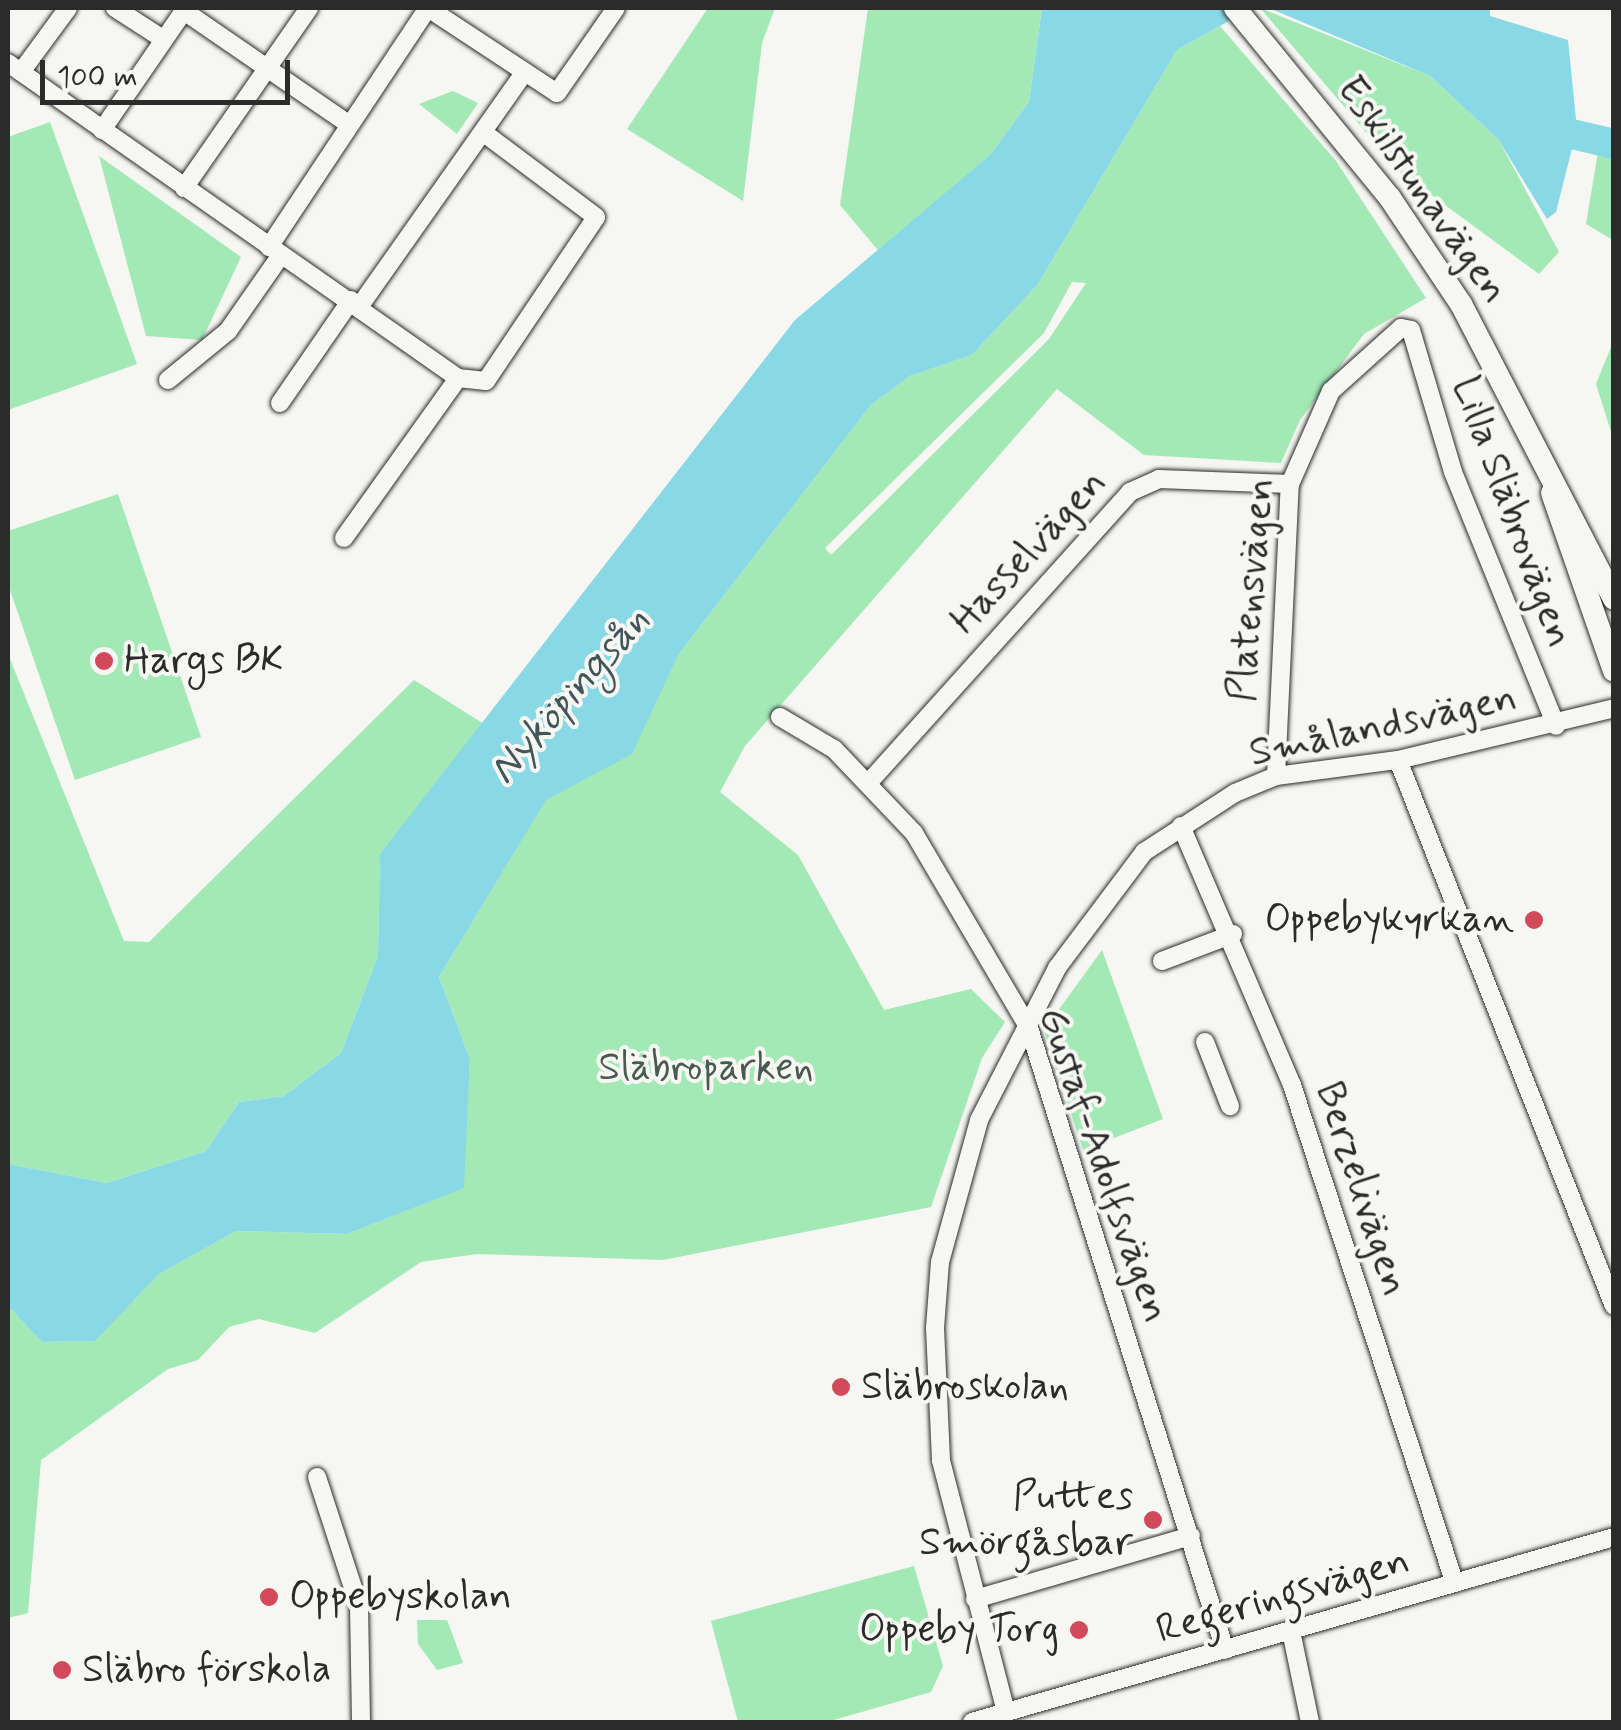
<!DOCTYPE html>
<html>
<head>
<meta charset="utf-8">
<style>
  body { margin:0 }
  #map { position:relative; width:1621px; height:1730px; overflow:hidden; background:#f6f6f2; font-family:Mynerve,sans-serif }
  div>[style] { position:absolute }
  .green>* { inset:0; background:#a2e9b6 }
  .water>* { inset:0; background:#89d8e5 }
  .river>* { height:30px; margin:-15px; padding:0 15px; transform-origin:15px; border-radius:15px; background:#89d8e5 }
  .roads { filter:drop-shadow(0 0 2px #2b2b2b) drop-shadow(0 0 2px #2b2b2b) }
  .minor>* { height:18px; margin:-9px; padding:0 9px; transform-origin:9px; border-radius:9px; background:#f6f6f2 }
  .major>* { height:22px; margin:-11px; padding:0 11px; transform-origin:11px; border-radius:11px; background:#f6f6f2 }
  .dots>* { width:28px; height:28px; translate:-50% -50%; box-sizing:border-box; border:5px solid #f6f6f2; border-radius:50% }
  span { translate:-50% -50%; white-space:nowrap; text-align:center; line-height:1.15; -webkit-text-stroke:8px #f6f6f2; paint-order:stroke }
  .street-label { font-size:40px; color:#2b2b2b }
  .poi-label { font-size:40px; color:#2b2b2b }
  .left { translate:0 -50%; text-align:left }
  .right { translate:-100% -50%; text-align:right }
  .park-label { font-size:40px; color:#495a4e }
  .water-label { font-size:42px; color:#42565a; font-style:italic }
  .frame { position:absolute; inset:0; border:10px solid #2b2b2b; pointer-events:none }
  .scale { position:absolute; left:40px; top:60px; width:250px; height:45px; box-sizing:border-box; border:5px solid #2b2b2b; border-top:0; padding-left:12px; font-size:30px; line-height:35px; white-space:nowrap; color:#2b2b2b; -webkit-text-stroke:8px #f6f6f2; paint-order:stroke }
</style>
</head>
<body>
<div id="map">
  <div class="green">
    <i style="clip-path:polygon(708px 8px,775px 8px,762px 43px,743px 201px,627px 129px)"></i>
    <i style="clip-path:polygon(868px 8px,1042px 8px,1029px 102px,989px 156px,882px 255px,840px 205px)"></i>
    <i style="clip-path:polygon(1260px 8px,1430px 76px,1498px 139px,1559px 252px,1539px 274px,1400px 172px)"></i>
    <i style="clip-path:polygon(evenodd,1220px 26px,1336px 161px,1426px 298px,1364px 334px,1300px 420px,1281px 463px,1144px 455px,1057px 389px,745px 746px,720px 792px,798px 855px,884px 1010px,971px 989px,1005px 1022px,982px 1058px,931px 1207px,663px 1260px,477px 1254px,421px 1262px,315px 1333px,259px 1319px,229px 1327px,198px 1360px,168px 1369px,41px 1460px,28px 1613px,8px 1618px,8px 1306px,42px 1342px,94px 1341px,159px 1274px,236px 1231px,347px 1234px,463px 1188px,470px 1059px,439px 977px,546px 799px,678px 655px,871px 405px,910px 376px,972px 355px,1038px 284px,1177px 50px,1220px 26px,1072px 282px,1086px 283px,1049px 339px,831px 555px,825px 548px,1044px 333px,1072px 282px)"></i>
    <i style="clip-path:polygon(453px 91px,478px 103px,457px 134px,419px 104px)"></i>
    <i style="clip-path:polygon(50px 122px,137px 364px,8px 410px,8px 137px)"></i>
    <i style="clip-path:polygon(1598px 152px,1613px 154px,1613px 240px,1586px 224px)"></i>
    <i style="clip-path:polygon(99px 156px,241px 257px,202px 340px,146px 336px)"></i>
    <i style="clip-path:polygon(1613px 342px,1613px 438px,1596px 384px)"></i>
    <i style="clip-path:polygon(118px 494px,201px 737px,75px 780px,8px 584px,8px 531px)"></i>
    <i style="clip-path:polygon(8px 654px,124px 941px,149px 942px,414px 680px,484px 724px,380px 854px,378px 956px,341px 1053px,284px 1096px,239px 1102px,206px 1151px,107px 1183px,8px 1164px)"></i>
    <i style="clip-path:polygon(1102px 950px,1163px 1119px,1083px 1150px,1044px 1030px)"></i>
    <i style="clip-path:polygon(914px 1566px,943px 1666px,931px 1692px,827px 1722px,738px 1722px,711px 1621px)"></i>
    <i style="clip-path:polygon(417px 1620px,447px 1620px,463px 1663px,437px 1670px,418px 1644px)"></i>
  </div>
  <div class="water">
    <i style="clip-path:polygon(1042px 8px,1252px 8px,1177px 50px,1038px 284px,972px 355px,910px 376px,871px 405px,678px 655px,632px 754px,546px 800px,439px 977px,470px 1059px,464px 1188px,347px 1234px,236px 1231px,159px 1274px,95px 1341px,42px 1342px,8px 1306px,8px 1164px,107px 1183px,206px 1151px,239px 1102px,284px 1096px,341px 1053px,378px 956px,380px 854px,795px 320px,989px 156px,1029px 102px)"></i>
    <i style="clip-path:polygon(1269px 8px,1490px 8px,1490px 16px,1568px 40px,1577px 129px,1556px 212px,1547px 219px,1498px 139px,1430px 76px)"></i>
  </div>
  <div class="river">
    <i style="left:1538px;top:126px;width:78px;rotate:13.3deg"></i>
  </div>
  <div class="roads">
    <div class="minor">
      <i style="left:115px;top:8px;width:57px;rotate:32.9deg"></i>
      <i style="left:428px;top:8px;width:154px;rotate:33.4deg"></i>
      <i style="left:557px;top:93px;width:103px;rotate:-55.2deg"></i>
      <i style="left:184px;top:11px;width:201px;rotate:34.5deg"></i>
      <i style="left:8px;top:63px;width:549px;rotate:34.99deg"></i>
      <i style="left:458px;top:378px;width:28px;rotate:6deg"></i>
      <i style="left:486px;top:381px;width:197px;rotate:-56.1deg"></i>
      <i style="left:596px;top:217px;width:140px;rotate:-143.1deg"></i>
      <i style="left:21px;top:72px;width:79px;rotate:-53.7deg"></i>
      <i style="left:102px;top:130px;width:148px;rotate:-55.5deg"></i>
      <i style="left:184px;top:188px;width:219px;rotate:-55.2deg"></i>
      <i style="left:269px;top:247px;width:287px;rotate:-56.4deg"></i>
      <i style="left:359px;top:307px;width:286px;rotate:-54.8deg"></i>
      <i style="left:168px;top:380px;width:77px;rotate:-39.2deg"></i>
      <i style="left:228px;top:331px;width:93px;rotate:-55.1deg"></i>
      <i style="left:280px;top:403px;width:125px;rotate:-55.4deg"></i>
      <i style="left:344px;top:538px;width:196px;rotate:-54.5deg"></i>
      <i style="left:780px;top:717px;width:63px;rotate:30.7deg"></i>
      <i style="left:834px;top:749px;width:116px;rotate:46.4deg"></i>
      <i style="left:914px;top:833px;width:226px;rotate:59.5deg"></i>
      <i style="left:1029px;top:1028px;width:652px;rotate:72.51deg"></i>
      <i style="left:1398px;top:760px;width:587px;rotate:68.42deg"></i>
      <i style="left:1276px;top:776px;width:292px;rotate:-87.3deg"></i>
      <i style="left:1290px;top:484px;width:102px;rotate:-66.2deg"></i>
      <i style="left:1331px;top:391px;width:94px;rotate:-42deg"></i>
      <i style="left:1401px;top:328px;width:10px;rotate:11deg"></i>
      <i style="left:1411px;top:330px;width:148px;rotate:73.5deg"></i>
      <i style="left:1453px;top:472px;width:274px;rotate:67.9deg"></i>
      <i style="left:870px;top:781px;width:389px;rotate:-48deg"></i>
      <i style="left:1130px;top:492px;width:32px;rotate:-24deg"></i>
      <i style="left:1159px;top:479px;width:131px;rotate:2.2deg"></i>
      <i style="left:1181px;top:826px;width:282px;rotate:66.8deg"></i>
      <i style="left:1292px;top:1085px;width:522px;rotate:71.91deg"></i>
      <i style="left:1162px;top:961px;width:76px;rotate:-20.8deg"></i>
      <i style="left:1205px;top:1042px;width:69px;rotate:68.7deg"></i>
      <i style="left:317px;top:1477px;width:136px;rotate:72deg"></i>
      <i style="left:359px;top:1606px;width:116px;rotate:89deg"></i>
      <i style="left:975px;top:1599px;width:225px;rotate:-16.3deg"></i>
      <i style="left:1291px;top:1631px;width:93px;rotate:78.2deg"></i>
      <i style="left:1006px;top:1712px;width:260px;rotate:-104.5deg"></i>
      <i style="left:941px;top:1460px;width:132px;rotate:-92.6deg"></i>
      <i style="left:935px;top:1328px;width:66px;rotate:-85.7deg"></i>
      <i style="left:940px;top:1262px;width:147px;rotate:-74.6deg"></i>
      <i style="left:979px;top:1120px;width:171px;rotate:-62.8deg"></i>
      <i style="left:1057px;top:968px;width:145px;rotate:-53.1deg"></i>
      <i style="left:1144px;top:852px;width:108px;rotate:-33deg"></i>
      <i style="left:1235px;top:793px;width:44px;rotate:-22.5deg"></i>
      <i style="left:1276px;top:776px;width:123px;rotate:-7.5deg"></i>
      <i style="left:1398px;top:760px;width:222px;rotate:-13.5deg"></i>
      <i style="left:972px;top:1722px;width:668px;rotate:-16.07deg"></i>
    </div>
    <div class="major">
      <i style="left:1235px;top:8px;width:245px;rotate:50.8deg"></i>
      <i style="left:1390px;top:198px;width:128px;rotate:56.2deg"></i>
      <i style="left:1461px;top:304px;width:332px;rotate:62.6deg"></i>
      <i style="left:1552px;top:493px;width:188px;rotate:70.8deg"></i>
    </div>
  </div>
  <div class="dots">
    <i style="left:104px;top:661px;background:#d1495b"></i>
    <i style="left:1534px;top:920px;background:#d1495b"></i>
    <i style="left:841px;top:1387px;background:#d1495b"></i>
    <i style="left:1153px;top:1520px;background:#d1495b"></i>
    <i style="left:269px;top:1597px;background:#d1495b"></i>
    <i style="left:1079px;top:1630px;background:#d1495b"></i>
    <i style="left:62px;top:1670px;background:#d1495b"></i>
  </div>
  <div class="street-label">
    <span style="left:1422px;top:190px;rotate:55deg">Eskilstunavägen</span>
    <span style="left:1512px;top:512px;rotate:70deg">Lilla Släbrovägen</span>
    <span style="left:1029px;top:552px;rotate:-47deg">Hasselvägen</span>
    <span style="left:1252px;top:590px;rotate:-85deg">Platensvägen</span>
    <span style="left:1383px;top:726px;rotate:-12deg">Smålandsvägen</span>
    <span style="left:1103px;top:1165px;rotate:71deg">Gustaf-Adolfsvägen</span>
    <span style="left:1361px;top:1189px;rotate:72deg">Berzelivägen</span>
    <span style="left:1283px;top:1596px;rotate:-16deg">Regeringsvägen</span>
  </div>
  <div class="poi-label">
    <span class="left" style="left:124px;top:661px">Hargs BK</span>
    <span class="right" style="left:1514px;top:920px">Oppebykyrkan</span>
    <span class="left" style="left:861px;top:1387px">Släbroskolan</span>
    <span class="right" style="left:1133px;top:1520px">Puttes<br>Smörgåsbar</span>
    <span class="left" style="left:289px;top:1597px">Oppebyskolan</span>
    <span class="right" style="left:1059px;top:1630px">Oppeby Torg</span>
    <span class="left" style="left:82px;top:1670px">Släbro förskola</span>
  </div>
  <div class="park-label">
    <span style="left:706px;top:1068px">Släbroparken</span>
  </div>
  <div class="water-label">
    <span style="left:570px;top:696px;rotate:-49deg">Nyköpingsån</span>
  </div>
  <div class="frame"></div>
  <div class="scale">100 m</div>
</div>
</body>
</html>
